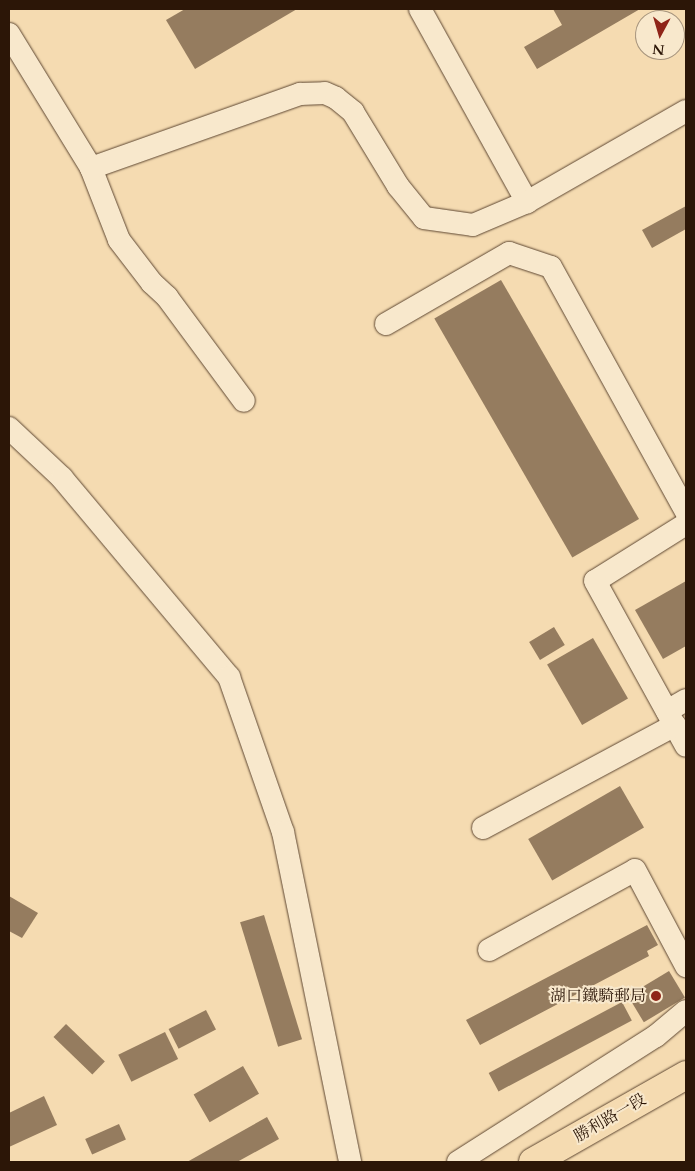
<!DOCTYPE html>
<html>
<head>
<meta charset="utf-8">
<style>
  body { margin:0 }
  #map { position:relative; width:695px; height:1171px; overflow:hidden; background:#f5dbb1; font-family:Cardo,"Noto Serif TC",serif }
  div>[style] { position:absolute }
  .building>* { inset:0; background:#957c5f; transform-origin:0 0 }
  .roads { filter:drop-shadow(0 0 1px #5e4732) drop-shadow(0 0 1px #5e4732) }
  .minor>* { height:22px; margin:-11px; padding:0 11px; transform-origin:11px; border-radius:11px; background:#f8e8cc }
  .major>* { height:28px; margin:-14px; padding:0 14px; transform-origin:14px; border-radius:14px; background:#f5dbb1 }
  .dots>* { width:14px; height:14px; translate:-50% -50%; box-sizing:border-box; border:2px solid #f8e8cc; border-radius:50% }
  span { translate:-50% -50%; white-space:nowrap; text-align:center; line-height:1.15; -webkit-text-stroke:4px #f8e8cc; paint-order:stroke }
  .poi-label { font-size:16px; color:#2c1607 }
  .right { translate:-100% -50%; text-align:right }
  .street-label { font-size:16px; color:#2c1607 }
  .frame { position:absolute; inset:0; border:10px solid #2c1607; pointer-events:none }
  .north { position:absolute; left:635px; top:10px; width:50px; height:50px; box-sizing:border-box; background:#f8e8cc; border:1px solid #a6947d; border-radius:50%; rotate:186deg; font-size:14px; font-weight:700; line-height:20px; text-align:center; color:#2c1607 }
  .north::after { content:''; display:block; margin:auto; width:18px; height:22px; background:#8f2418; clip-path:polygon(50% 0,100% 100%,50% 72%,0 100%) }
</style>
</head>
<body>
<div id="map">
  <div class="building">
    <i style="clip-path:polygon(185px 9px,297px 9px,195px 69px,166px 20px)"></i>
    <i style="clip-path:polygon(553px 9px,640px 9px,537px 69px,524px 47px,562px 25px)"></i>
    <i style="clip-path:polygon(686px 206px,686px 229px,652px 248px,642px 230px)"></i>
    <i style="left:501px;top:280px;width:276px;height:77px;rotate:60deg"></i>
    <i style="clip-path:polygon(686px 581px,686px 646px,663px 659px,635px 610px)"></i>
    <i style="left:554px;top:627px;width:21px;height:29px;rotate:59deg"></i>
    <i style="left:593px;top:638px;width:70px;height:53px;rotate:60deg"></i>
    <i style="left:620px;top:786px;width:48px;height:106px;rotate:60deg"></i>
    <i style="clip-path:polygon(9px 896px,38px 913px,22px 938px,9px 931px)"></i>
    <i style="left:264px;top:915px;width:130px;height:25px;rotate:73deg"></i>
    <i style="clip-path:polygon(647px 925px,658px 945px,647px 951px,649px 956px,480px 1045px,466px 1020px)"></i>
    <i style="left:669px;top:971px;width:31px;height:48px;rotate:59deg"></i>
    <i style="left:622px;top:1002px;width:21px;height:151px;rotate:62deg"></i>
    <i style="left:206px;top:1010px;width:22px;height:42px;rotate:63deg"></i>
    <i style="left:66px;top:1024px;width:54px;height:18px;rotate:44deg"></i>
    <i style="left:165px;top:1032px;width:30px;height:52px;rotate:64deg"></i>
    <i style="left:243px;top:1066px;width:32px;height:57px;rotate:60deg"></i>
    <i style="clip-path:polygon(44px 1096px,57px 1125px,9px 1147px,9px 1113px)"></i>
    <i style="clip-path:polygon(267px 1117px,279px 1139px,237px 1162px,187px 1162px)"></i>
    <i style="left:119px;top:1124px;width:17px;height:37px;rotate:66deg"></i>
  </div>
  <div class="roads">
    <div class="minor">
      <i style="left:420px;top:9px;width:221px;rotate:61deg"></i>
      <i style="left:527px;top:202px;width:183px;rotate:-29.8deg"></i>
      <i style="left:9px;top:34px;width:157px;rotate:58.5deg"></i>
      <i style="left:91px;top:168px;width:77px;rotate:68.7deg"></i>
      <i style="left:119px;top:240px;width:54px;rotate:52.5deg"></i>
      <i style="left:152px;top:283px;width:21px;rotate:43deg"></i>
      <i style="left:167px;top:297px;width:129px;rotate:53.5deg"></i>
      <i style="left:91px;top:168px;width:222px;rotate:-19.5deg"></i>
      <i style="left:300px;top:94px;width:25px;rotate:-2deg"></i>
      <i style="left:325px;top:93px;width:12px;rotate:24deg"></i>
      <i style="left:336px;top:98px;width:22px;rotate:39deg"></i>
      <i style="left:353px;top:112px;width:87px;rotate:58.7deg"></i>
      <i style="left:398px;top:186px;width:41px;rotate:50.9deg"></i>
      <i style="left:424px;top:218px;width:49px;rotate:8.1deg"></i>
      <i style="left:473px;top:225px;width:59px;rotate:-23.1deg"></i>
      <i style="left:386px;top:324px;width:142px;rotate:-30deg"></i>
      <i style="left:509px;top:253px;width:44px;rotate:18.4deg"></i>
      <i style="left:551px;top:267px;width:280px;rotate:61.1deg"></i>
      <i style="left:9px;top:428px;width:73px;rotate:43.3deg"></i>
      <i style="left:62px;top:478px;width:260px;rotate:50deg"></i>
      <i style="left:229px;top:677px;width:164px;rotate:70.8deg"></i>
      <i style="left:283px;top:832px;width:337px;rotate:78.5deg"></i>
      <i style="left:686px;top:524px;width:107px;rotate:147.9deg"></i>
      <i style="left:595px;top:581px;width:188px;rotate:61.1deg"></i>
      <i style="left:667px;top:711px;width:22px;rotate:-30deg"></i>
      <i style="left:483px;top:828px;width:218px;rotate:-28.2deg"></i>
      <i style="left:489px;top:950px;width:166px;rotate:-28.7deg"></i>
      <i style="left:635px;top:870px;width:109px;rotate:62deg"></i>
      <i style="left:458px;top:1162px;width:235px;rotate:-32.5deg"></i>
      <i style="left:656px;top:1036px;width:39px;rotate:-40deg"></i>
    </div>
    <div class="major">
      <i style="left:533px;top:1162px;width:176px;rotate:-29.6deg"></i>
    </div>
  </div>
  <div class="dots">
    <i style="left:656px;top:996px;background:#8f2418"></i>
  </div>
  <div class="poi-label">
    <span class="right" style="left:646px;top:996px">湖口鐵騎郵局</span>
  </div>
  <div class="street-label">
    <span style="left:610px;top:1118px;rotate:-30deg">勝利路一段</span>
  </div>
  <div class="frame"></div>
  <div class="north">N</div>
</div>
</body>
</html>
